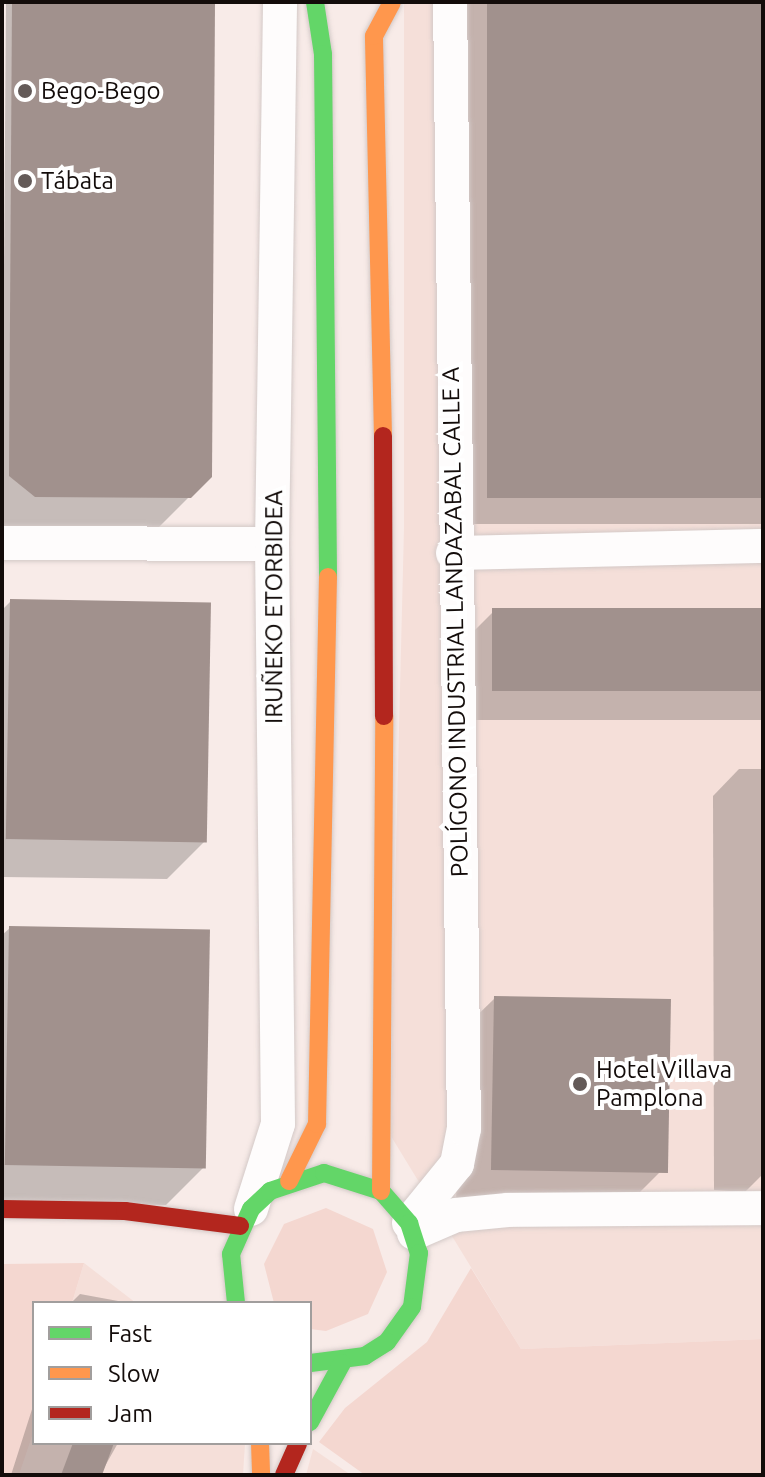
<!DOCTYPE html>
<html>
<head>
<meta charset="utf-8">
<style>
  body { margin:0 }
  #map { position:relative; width:765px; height:1477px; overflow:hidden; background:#f8ebe8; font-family:Ubuntu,sans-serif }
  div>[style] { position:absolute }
  .built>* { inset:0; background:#f5dfd9 }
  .green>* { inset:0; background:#f4d7d0 }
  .shadow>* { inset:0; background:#0003; transform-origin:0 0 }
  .building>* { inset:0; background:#a1918d; transform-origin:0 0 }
  .roads { filter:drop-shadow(0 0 2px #d3c9c7) drop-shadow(0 0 2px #d3c9c7) }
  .street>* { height:34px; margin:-17px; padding:0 17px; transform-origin:17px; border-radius:17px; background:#fefcfc }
  .fast>* { height:18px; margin:-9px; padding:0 9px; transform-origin:9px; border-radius:9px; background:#63d668 }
  .slow>* { height:18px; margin:-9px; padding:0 9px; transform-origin:9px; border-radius:9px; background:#ff974d }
  .jam>* { height:18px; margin:-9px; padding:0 9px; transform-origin:9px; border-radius:9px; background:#b3261e }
  .dots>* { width:22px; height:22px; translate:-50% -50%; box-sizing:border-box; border:4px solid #fff; border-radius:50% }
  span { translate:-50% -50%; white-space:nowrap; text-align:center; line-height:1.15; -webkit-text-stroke:8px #fff; paint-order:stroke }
  .poi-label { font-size:24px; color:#130c0a }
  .left { translate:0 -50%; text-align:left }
  .street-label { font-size:24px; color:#130c0a }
  .frame { position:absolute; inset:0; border:4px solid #130c0a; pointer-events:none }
  .legend { position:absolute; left:32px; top:1301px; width:280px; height:144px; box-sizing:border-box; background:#fff; border:2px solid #a19e9d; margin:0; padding:10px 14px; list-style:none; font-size:24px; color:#130c0a }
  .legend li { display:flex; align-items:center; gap:16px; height:40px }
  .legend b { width:40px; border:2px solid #a19e9d }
</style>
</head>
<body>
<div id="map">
  <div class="built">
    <i style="clip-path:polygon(404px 2px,763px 2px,763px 1339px,521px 1349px,389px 1133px,404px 528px)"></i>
    <i style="clip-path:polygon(84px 1263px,136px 1303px,72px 1303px)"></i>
    <i style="clip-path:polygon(34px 1426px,34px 1443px,245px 1443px,243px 1475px,19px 1475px)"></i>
    <i style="clip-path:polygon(313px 1449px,351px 1475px,306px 1475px)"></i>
  </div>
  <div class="green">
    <i style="clip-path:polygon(326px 1208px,373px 1229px,387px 1272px,368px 1314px,326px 1331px,310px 1329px,310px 1303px,274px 1303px,264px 1264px,284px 1224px)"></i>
    <i style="clip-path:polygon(84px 1263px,72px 1303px,34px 1303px,34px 1430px,19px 1475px,2px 1475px,3px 1264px)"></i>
    <i style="clip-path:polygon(471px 1268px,521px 1349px,763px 1339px,763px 1475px,365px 1475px,319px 1442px,345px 1408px,427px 1342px)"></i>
  </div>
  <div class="shadow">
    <i style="clip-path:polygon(6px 2px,213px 2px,210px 476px,151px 535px,2px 534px)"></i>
    <i style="left:465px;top:2px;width:298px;height:522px"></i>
    <i style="clip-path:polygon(11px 601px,205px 841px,167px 879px,2px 877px,2px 610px)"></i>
    <i style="clip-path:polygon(763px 611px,763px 720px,463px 720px,463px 642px,493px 612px)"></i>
    <i style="clip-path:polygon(739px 769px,763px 769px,763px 1174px,745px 1192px,714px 1190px,713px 796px)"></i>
    <i style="clip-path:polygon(10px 928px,204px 1167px,166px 1205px,2px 1203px,2px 935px)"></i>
    <i style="clip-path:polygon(495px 998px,665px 1167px,633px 1199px,456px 1201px,462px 1030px)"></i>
    <i style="clip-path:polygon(80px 1294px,129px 1303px,71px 1303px)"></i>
    <i style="clip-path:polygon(34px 1403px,34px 1443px,118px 1443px,100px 1475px,11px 1475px)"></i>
  </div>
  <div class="building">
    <i style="clip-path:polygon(12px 2px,215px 2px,212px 477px,191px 498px,35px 497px,9px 476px)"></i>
    <i style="left:487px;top:2px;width:276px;height:496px"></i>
    <i style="left:10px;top:599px;width:201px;height:240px;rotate:1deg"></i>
    <i style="left:763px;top:608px;width:83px;height:271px;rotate:90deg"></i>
    <i style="left:9px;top:926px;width:201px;height:239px;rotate:1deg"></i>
    <i style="left:494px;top:996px;width:177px;height:174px;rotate:1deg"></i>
    <i style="clip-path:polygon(73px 1443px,114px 1443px,102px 1475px,61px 1475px)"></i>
  </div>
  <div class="roads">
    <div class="street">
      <i style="left:2px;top:543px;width:270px;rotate:0.2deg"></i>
      <i style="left:453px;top:553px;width:310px;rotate:-1.3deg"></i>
      <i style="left:251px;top:1209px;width:89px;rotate:-72.4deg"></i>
      <i style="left:278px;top:1124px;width:580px;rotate:-90.59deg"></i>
      <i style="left:272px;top:544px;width:542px;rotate:-89.15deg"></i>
      <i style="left:409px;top:1223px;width:76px;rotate:-50.9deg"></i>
      <i style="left:457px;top:1164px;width:36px;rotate:-79deg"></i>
      <i style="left:464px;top:1129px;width:1127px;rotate:-90.71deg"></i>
      <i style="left:414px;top:1233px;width:46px;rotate:-23.2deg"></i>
      <i style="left:456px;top:1215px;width:52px;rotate:-5.5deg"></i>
      <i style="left:508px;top:1210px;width:255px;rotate:-0.4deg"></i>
    </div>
    <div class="fast">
      <i style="left:315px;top:2px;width:53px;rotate:81.3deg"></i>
      <i style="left:323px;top:54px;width:523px;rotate:89.45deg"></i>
      <i style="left:236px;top:1303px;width:49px;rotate:-95.8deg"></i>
      <i style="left:231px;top:1254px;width:49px;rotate:-66deg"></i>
      <i style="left:251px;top:1209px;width:26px;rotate:-43deg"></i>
      <i style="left:270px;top:1191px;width:57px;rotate:-18.4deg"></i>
      <i style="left:324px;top:1173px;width:60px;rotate:17.5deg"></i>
      <i style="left:381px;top:1191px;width:43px;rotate:48.8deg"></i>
      <i style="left:409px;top:1223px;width:32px;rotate:72deg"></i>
      <i style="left:419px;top:1253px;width:54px;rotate:97.4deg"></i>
      <i style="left:412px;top:1307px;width:43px;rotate:125.5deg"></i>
      <i style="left:387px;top:1342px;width:26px;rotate:148deg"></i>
      <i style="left:365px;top:1356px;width:55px;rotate:172.7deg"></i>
      <i style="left:310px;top:1422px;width:67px;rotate:-61.5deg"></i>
    </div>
    <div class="slow">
      <i style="left:383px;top:436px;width:400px;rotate:-91.3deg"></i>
      <i style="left:374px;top:36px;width:38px;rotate:-62deg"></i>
      <i style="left:289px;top:1181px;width:64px;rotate:-63.8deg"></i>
      <i style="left:317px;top:1124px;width:547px;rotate:-88.85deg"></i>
      <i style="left:381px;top:1191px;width:475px;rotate:-89.6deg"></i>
      <i style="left:260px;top:1443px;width:32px;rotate:88deg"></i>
    </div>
    <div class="jam">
      <i style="left:383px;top:436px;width:280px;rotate:89.8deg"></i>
      <i style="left:2px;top:1209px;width:123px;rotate:0.9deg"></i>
      <i style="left:125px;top:1211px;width:116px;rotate:7.4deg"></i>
      <i style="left:284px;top:1475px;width:35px;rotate:-66deg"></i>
    </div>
  </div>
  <div class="dots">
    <i style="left:25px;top:91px;background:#635a58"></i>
    <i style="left:25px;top:181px;background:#635a58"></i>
    <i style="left:580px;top:1084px;background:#635a58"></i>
  </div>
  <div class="poi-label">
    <span class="left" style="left:41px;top:91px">Bego-Bego</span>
    <span class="left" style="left:41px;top:181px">Tábata</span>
    <span class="left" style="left:596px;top:1084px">Hotel Villava<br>Pamplona</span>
  </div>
  <div class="street-label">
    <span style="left:274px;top:607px;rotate:-90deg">IRUÑEKO ETORBIDEA</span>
    <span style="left:455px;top:622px;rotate:-91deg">POLÍGONO INDUSTRIAL LANDAZABAL CALLE A</span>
  </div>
  <div class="frame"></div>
  <ul class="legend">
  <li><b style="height:10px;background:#63d668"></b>Fast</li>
  <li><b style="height:10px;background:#ff974d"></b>Slow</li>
  <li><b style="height:10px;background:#b3261e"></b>Jam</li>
  </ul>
</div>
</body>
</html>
